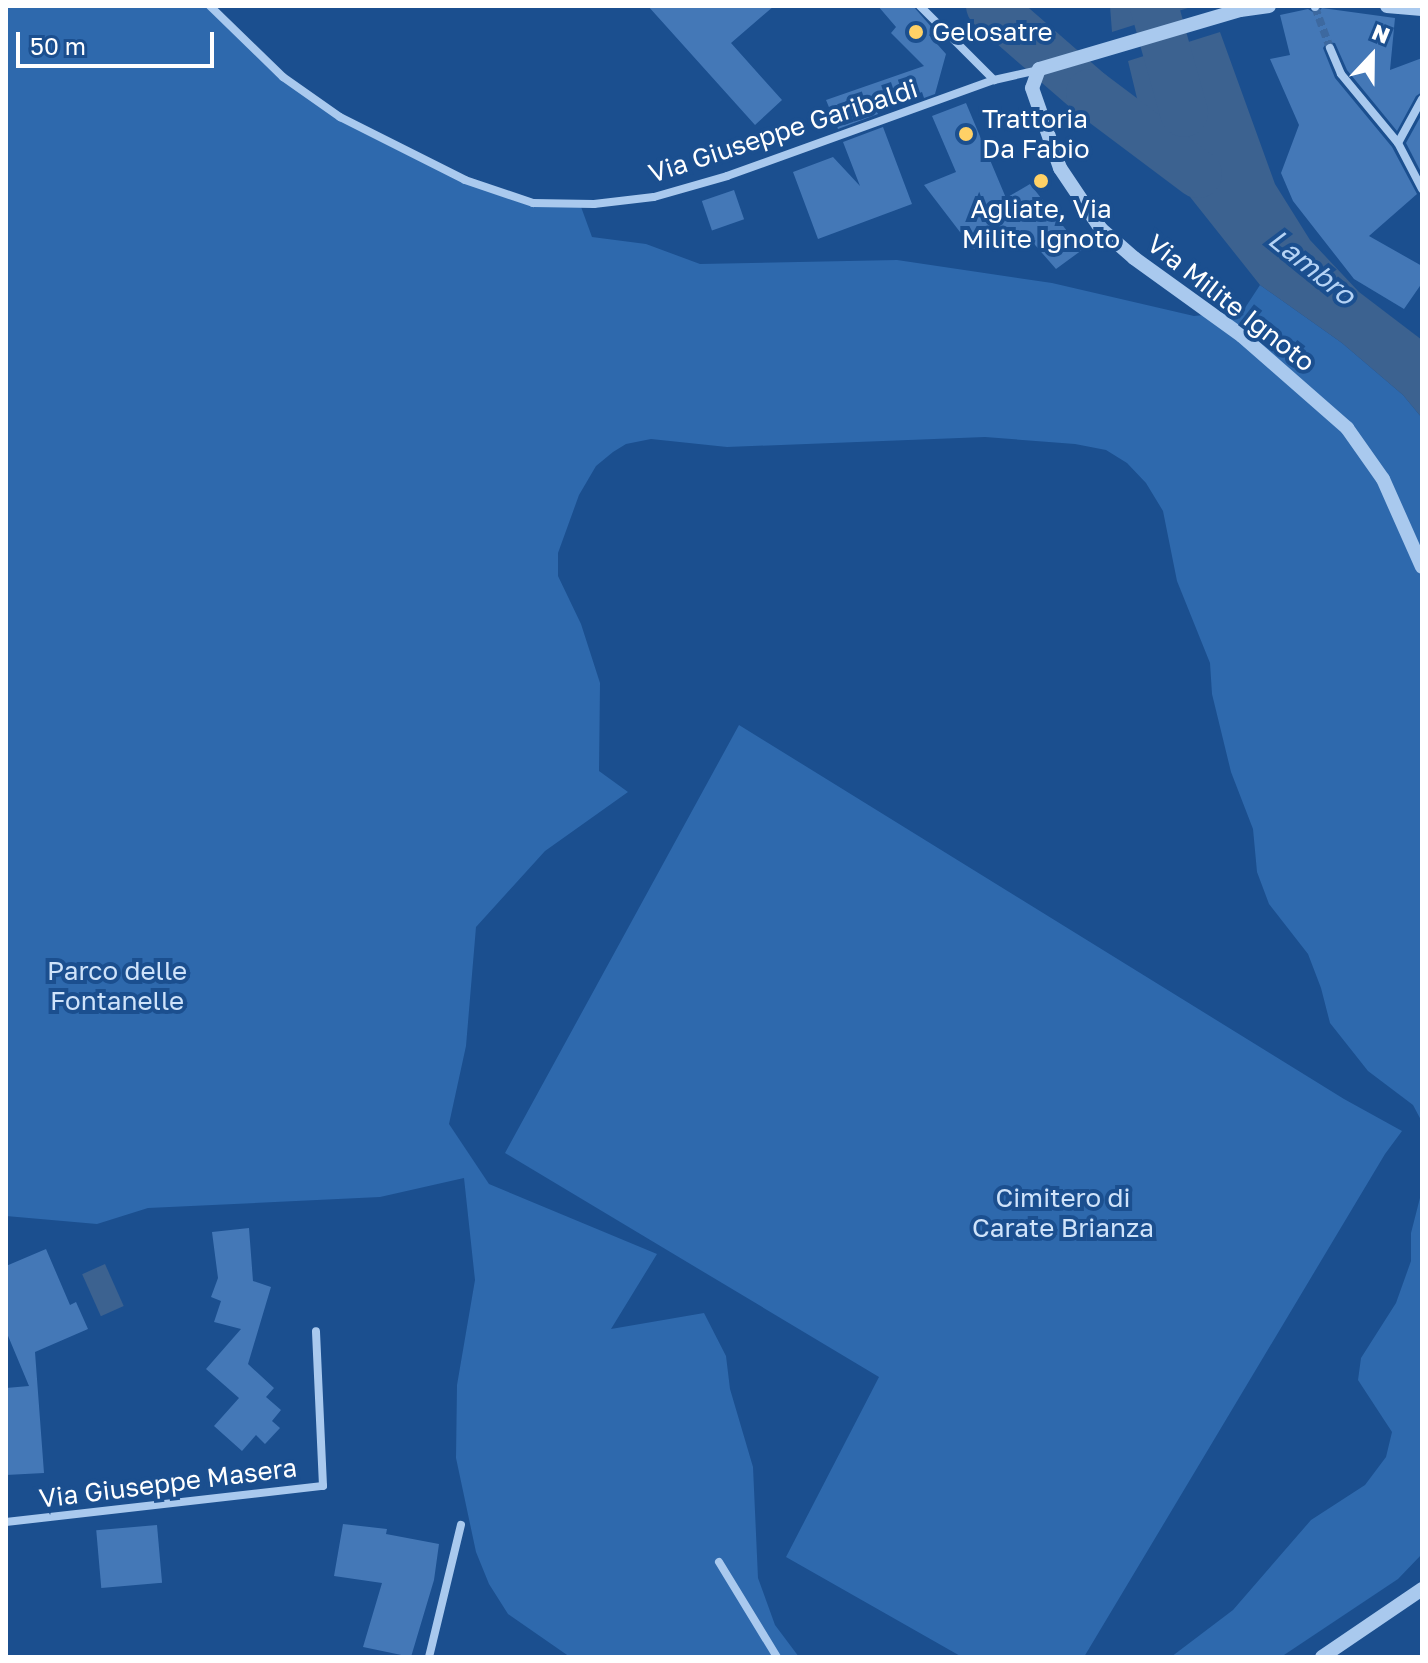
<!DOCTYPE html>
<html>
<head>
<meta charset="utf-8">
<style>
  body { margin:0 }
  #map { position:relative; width:1428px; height:1663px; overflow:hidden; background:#1b4f8f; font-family:"Golos Text",sans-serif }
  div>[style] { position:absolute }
  .green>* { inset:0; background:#2e69ad }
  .water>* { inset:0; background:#3c6290; transform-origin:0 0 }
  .river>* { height:48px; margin:-24px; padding:0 24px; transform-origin:24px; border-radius:24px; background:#3c6290 }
  .building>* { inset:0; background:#4478b7; transform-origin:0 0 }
  .minor-tunnel>* { height:8px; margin-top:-4px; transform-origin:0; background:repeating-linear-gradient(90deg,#3d69a0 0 8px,transparent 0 12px) }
  .minor>* { height:8px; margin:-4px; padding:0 4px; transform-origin:4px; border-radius:4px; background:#a9c9ee }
  .tertiary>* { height:14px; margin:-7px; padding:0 7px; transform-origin:7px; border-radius:7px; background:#a9c9ee }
  .dots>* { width:22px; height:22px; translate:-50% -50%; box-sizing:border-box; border:4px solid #1b4f8f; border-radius:50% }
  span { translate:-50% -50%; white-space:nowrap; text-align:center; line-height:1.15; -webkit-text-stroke:8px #1b4f8f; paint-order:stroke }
  .poi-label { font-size:26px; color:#fff }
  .left { translate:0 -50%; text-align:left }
  .street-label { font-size:26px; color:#fff }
  .park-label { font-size:26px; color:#cfe3fa }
  .water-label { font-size:28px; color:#b5d3f5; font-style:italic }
  .frame { position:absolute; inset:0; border:8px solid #fff; pointer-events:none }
  .north { position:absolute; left:1332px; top:16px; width:80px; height:80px; -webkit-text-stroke:6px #1b4f8f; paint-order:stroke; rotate:22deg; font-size:22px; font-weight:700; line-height:32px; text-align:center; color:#fff }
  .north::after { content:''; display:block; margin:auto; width:28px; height:36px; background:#fff; clip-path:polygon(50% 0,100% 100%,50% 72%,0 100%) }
  .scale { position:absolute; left:16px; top:32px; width:198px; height:36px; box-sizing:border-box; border:4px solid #fff; border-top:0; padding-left:10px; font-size:24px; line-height:28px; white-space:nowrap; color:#fff; -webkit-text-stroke:6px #1b4f8f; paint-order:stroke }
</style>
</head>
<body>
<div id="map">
  <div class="green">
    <i style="clip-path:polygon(6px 6px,210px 6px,283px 77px,341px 117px,465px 180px,533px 203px,580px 204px,592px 237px,646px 244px,700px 264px,897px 260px,1052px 283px,1194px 316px,1243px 311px,1260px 285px,1342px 343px,1403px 395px,1422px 418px,1422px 1122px,1413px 1105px,1368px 1071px,1330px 1023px,1321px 988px,1308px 954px,1269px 904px,1257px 872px,1253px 829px,1231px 772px,1212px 694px,1210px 663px,1177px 581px,1163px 511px,1146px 483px,1127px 463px,1106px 450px,1075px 444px,985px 437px,727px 447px,651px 439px,626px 444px,613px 452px,596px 466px,579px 495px,558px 553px,558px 576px,581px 624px,600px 683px,599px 771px,628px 792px,545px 851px,476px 927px,466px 1046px,449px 1124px,489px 1184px,657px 1254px,611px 1329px,704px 1313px,726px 1356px,730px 1389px,753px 1467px,758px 1578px,775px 1625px,799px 1657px,570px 1657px,508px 1614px,489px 1584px,476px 1552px,456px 1458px,457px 1385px,475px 1280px,464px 1178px,380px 1197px,148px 1208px,97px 1224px,6px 1216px)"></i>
    <i style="clip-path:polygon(739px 725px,1344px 1099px,1402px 1131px,1385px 1154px,1084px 1657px,962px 1657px,786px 1557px,879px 1377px,505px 1153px)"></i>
    <i style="clip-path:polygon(1422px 1190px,1422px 1554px,1398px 1579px,1281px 1657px,1171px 1657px,1233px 1610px,1311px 1520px,1365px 1485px,1386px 1457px,1392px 1432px,1358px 1380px,1361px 1358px,1396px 1303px,1411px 1261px,1411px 1233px)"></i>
  </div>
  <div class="water">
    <i style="clip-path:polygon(1110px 6px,1190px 6px,1191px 7px,1112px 32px)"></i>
    <i style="clip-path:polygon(1220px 32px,1275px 184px,1310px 240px,1359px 292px,1422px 340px,1422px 418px,1403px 395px,1342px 343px,1260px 285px,1148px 144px,1128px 61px)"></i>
    <i style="left:105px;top:1264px;width:46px;height:25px;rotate:66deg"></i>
  </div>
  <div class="river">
    <i style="left:990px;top:6px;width:133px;rotate:41deg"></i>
    <i style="left:1090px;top:93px;width:135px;rotate:36.9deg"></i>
    <i style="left:1154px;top:6px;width:111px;rotate:74.3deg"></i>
  </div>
  <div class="building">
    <i style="clip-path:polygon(648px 6px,774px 6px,731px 43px,782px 100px,755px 125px)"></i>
    <i style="clip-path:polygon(878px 6px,913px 6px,934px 30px,929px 35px,946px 54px,935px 94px,924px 98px,922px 92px,876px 110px,878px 114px,838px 129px,826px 100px,924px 66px,891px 33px,896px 27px)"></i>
    <i style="clip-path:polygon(1322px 8px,1395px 18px,1390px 70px,1422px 58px,1422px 92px,1416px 96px,1397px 131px,1347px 70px,1335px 43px,1327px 42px,1323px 48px,1335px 78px,1392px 147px,1417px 194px,1369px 236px,1422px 266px,1422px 283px,1404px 309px,1354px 279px,1293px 201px,1281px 173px,1299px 125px,1270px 59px,1290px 55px,1280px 15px,1308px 9px,1316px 14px)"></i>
    <i style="clip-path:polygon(966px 103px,1006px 198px,1030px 184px,1082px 250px,1056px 269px,1022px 230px,973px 249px,924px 185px,956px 172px,932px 116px)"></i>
    <i style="clip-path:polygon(1422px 114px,1422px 174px,1406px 143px)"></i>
    <i style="clip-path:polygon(883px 127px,912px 204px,818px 239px,793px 172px,833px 157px,860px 186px,843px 142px)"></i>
    <i style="left:734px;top:190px;width:31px;height:34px;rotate:71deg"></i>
    <i style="clip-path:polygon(249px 1228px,253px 1281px,271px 1287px,248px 1364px,274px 1388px,266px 1397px,281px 1410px,272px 1421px,280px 1428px,265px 1444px,256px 1435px,242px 1451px,214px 1426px,239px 1398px,206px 1369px,241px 1329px,214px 1322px,221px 1301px,211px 1297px,218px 1278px,212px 1232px)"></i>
    <i style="clip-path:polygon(46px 1249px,70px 1305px,76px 1302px,88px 1329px,35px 1352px,44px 1473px,6px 1475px,6px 1388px,29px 1386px,6px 1331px,6px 1266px)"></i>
    <i style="clip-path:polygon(343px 1524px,387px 1529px,386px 1534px,439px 1544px,434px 1580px,411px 1657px,363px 1647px,382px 1583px,334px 1576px)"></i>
    <i style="left:157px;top:1525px;width:58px;height:61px;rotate:85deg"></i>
  </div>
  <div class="minor-tunnel">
    <i style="left:1315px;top:7px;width:44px;rotate:69.9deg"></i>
  </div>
  <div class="minor">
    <i style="left:210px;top:6px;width:102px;rotate:44.2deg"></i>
    <i style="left:283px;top:77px;width:70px;rotate:35.1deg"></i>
    <i style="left:340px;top:117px;width:140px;rotate:26.7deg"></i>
    <i style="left:465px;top:180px;width:72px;rotate:18.7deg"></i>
    <i style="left:533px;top:203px;width:61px;rotate:0.9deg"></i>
    <i style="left:594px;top:204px;width:60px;rotate:-6.7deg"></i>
    <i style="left:654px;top:197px;width:76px;rotate:-16deg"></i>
    <i style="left:727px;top:176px;width:284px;rotate:-19.8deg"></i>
    <i style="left:994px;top:80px;width:45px;rotate:-12.8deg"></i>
    <i style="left:920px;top:6px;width:105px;rotate:45deg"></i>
    <i style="left:1315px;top:6px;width:1px;rotate:90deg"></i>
    <i style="left:1330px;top:48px;width:28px;rotate:67deg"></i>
    <i style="left:1341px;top:74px;width:89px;rotate:50.4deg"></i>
    <i style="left:1398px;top:143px;width:52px;rotate:62.4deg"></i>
    <i style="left:1398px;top:143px;width:50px;rotate:-61.4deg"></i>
    <i style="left:6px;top:1522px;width:319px;rotate:-6.5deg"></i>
    <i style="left:323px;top:1486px;width:155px;rotate:-92.6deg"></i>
    <i style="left:719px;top:1562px;width:111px;rotate:58.6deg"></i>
    <i style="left:429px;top:1657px;width:136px;rotate:-76.4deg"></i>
  </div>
  <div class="tertiary">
    <i style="left:1269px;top:6px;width:29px;rotate:172deg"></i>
    <i style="left:1240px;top:10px;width:209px;rotate:163.6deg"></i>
    <i style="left:1039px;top:69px;width:20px;rotate:110deg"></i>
    <i style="left:1032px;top:88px;width:85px;rotate:70.7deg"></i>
    <i style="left:1060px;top:168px;width:73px;rotate:56.1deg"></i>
    <i style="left:1101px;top:229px;width:44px;rotate:41.3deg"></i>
    <i style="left:1134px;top:258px;width:133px;rotate:35.8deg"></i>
    <i style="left:1242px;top:336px;width:140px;rotate:41.2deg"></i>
    <i style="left:1347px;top:428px;width:62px;rotate:54.8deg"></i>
    <i style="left:1383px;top:479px;width:96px;rotate:66.1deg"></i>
    <i style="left:1387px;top:6px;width:35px;rotate:5deg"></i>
    <i style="left:1322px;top:1657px;width:121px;rotate:-34.2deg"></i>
  </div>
  <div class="dots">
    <i style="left:916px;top:32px;background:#ffd166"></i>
    <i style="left:966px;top:134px;background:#ffd166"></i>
    <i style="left:1041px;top:181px;background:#ffd166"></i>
  </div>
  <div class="poi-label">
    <span class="left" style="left:932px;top:32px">Gelosatre</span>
    <span class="left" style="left:982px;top:134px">Trattoria<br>Da Fabio</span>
    <span style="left:1041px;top:224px">Agliate, Via<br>Milite Ignoto</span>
  </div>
  <div class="street-label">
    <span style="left:783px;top:131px;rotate:-18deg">Via Giuseppe Garibaldi</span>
    <span style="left:1231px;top:303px;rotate:38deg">Via Milite Ignoto</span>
    <span style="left:168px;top:1483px;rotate:-7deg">Via Giuseppe Masera</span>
  </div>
  <div class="park-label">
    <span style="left:117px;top:986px">Parco delle<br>Fontanelle</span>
    <span style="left:1063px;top:1213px">Cimitero di<br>Carate Brianza</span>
  </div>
  <div class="water-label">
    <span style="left:1312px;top:267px;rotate:39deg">Lambro</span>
  </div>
  <div class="frame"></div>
  <div class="north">N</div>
  <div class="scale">50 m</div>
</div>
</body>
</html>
